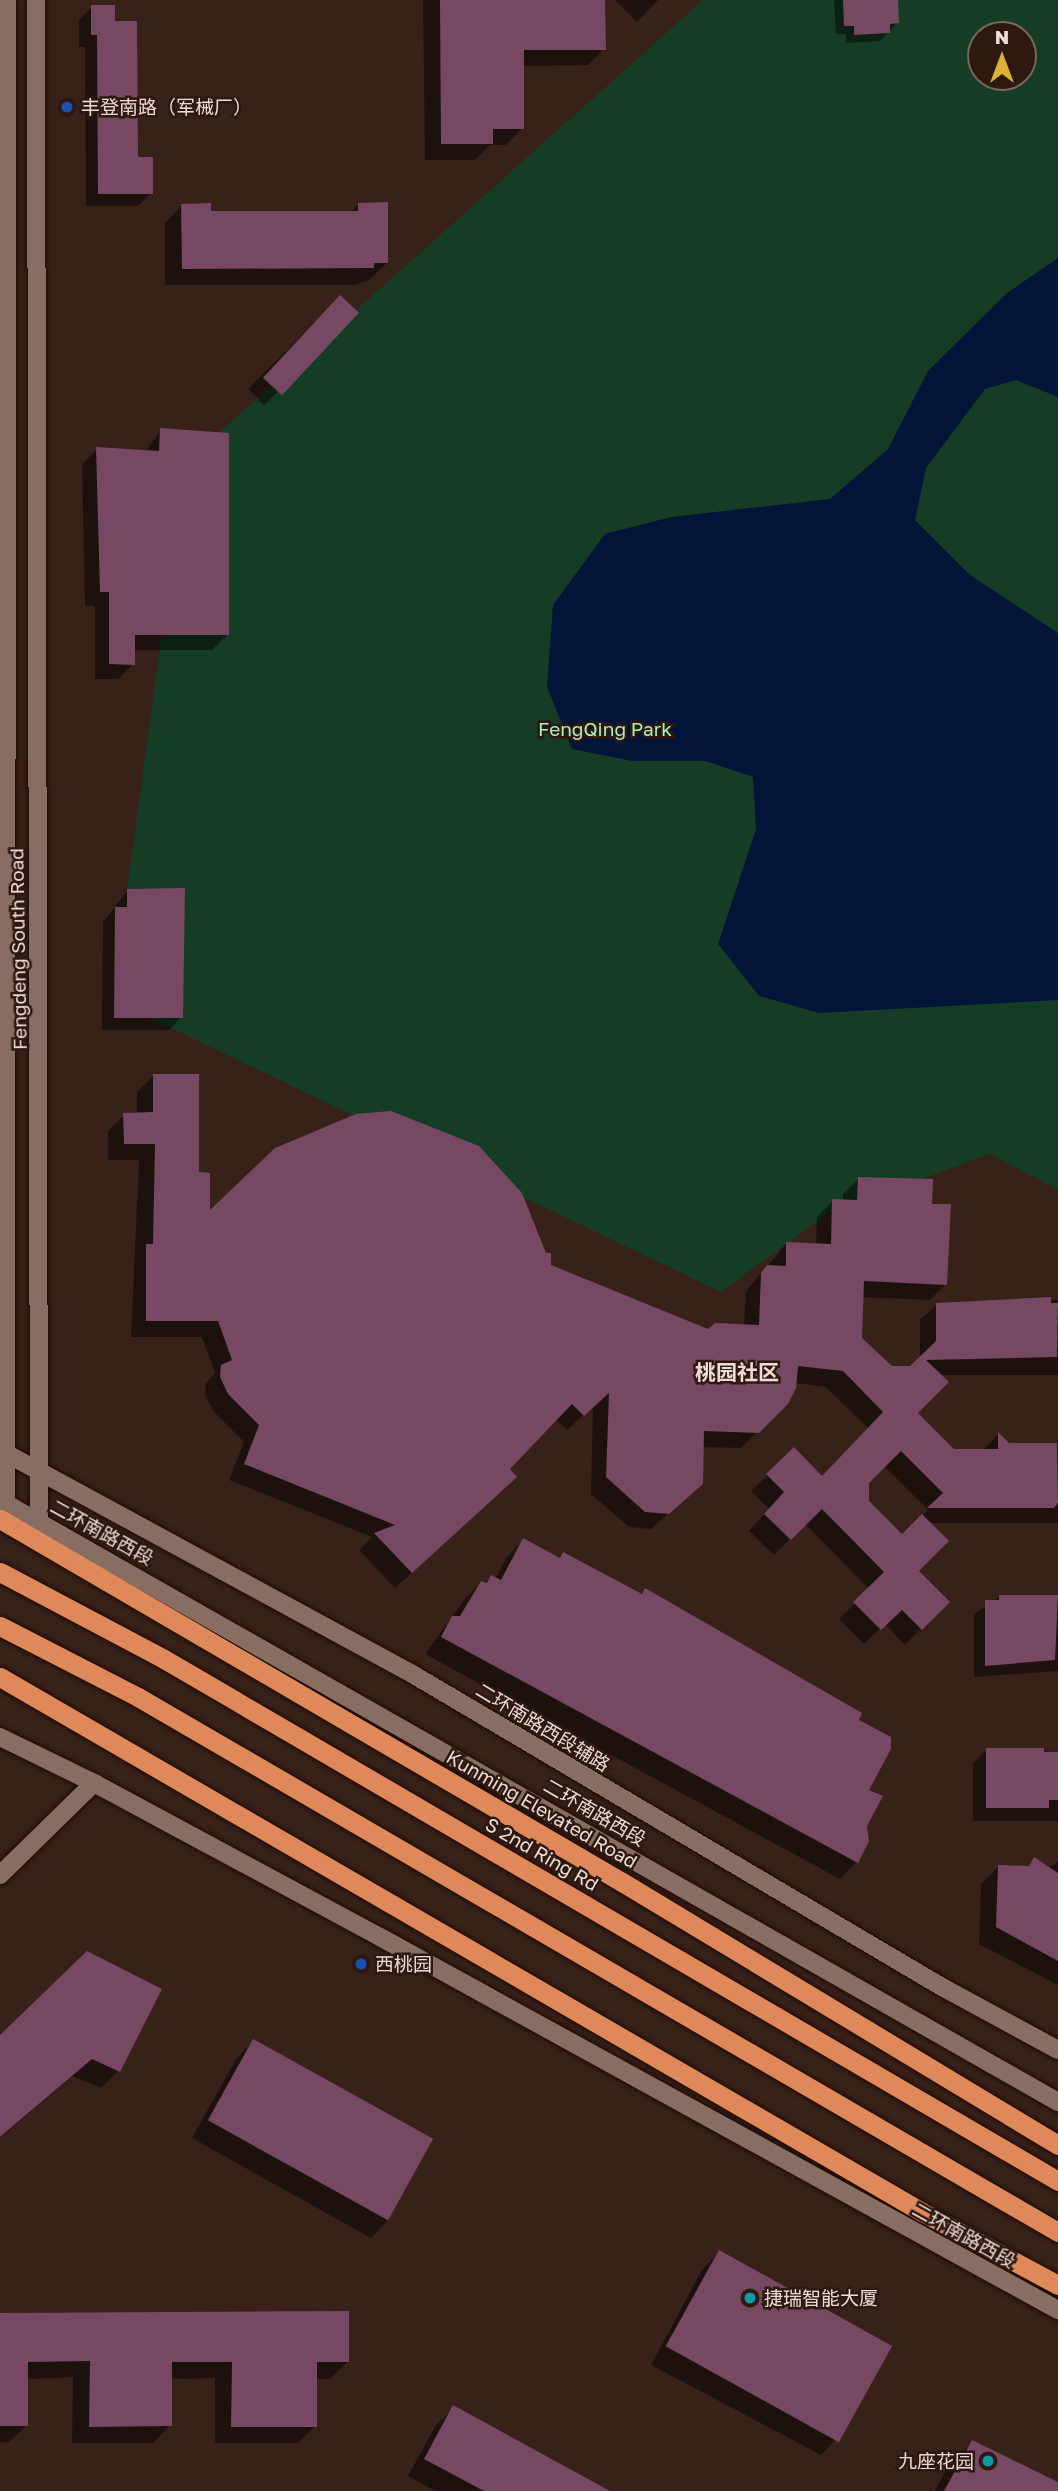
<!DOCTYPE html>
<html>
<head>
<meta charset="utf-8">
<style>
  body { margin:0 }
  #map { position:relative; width:1058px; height:2491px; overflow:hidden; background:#382119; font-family:"Golos Text","Noto Sans SC",sans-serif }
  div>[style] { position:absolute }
  .green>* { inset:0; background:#153d25 }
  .water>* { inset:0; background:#021437 }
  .shadow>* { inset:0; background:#0007; transform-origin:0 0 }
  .building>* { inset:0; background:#774862; transform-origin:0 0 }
  .roads { filter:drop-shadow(0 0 2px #1e0a04) drop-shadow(0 0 2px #1e0a04) }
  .minor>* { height:18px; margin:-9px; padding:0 9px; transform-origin:9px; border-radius:9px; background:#886d63 }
  .tertiary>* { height:18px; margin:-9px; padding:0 9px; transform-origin:9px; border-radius:9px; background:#886d63 }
  .secondary>* { height:18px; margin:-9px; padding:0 9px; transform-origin:9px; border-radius:9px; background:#886d63 }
  .trunk>* { height:19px; margin:-9.5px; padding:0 9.5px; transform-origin:9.5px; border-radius:9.5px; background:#df895b }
  .dots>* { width:19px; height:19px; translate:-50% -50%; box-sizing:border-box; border:4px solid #2e1810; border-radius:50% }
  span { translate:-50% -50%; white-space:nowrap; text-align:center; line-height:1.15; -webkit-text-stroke:5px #2e1810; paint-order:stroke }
  .poi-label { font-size:19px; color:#ecdcd6 }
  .left { translate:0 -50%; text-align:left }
  .right { translate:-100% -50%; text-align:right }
  .park-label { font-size:19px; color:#a5f2bf }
  .street-label { font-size:19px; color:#ecdcd6 }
  .neighbourhood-label { font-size:21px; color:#ecdcd6; font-weight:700 }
  .north { position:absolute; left:967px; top:21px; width:70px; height:70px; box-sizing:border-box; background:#2e1810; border:2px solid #7a665f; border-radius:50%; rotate:0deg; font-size:19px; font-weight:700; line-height:28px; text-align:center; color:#ecdcd6 }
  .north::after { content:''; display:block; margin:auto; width:24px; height:32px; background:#dcb233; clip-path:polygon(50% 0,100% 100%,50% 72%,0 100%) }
</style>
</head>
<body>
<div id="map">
  <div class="green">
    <i style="clip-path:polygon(evenodd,703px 0,1058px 0,1058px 1190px,990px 1154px,828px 1213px,721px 1292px,136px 1011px,128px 883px,185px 463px,703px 0,981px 35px,1023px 35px,1023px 77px,981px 77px,981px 35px)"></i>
  </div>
  <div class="water">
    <i style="clip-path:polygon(1058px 258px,1058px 397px,1016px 380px,985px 389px,926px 468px,915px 520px,970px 575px,1058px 633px,1058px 1000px,819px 1013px,759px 996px,718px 944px,756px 829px,753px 777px,706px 761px,632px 761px,572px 749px,547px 687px,553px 605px,605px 534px,671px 517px,830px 499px,888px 449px,928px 371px,1007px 293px)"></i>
  </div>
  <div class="shadow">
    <i style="clip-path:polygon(423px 0,603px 0,604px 49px,588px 65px,522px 66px,522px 128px,506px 145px,490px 145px,475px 160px,425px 160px)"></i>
    <i style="clip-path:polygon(615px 0,658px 0,637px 22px)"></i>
    <i style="clip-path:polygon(834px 0,896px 0,897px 23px,880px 41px,846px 43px,846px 34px,836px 34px)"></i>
    <i style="clip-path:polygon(92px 7px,113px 23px,136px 159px,151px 193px,138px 206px,86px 206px,85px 47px,79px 47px,79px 20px)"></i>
    <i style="clip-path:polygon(359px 204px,387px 263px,369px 280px,355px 285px,165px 285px,165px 223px,182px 205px,210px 213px,351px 212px)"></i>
    <i style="left:340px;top:297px;width:23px;height:130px;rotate:45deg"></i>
    <i style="clip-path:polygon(161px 430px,228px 634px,212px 650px,133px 650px,133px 664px,118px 679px,95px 679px,95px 606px,85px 606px,82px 464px,97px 449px,145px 452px)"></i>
    <i style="clip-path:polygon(127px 891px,181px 1017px,169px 1030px,102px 1030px,103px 922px)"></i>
    <i style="clip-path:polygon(evenodd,153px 1076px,197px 1174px,208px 1215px,549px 1266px,709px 1331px,744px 1326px,746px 1291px,787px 1243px,816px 1245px,817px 1217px,833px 1201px,843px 1201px,843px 1194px,859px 1178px,930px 1206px,946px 1284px,930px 1300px,862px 1297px,861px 1339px,891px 1368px,911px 1368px,920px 1358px,920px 1320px,937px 1304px,1058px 1300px,1058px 1375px,939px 1375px,915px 1413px,953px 1451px,982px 1451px,998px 1434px,1008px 1445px,1058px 1445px,1058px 1523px,929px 1523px,916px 1571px,947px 1602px,905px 1645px,885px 1624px,864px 1644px,839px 1619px,869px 1589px,805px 1524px,774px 1555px,749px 1531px,769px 1509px,751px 1491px,794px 1450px,822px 1478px,869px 1429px,826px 1387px,795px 1383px,786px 1403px,741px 1448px,702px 1447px,701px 1484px,651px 1529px,629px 1527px,591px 1494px,593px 1406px,567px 1430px,555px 1419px,507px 1469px,498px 1493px,395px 1588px,359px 1550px,372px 1537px,229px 1480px,244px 1442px,213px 1411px,205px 1394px,206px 1383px,215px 1373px,202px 1337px,131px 1337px,139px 1160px,108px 1160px,108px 1131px,124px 1115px,137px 1114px,137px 1092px,153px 1076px,884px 1466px,928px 1510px,902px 1536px,867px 1502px,867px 1482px,884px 1466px)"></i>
    <i style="clip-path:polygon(523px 1540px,558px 1560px,564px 1554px,640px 1595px,645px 1590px,856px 1721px,867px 1790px,865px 1826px,857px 1861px,840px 1879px,425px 1654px,464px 1600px,481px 1583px,495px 1579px,506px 1558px)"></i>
    <i style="clip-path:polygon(1000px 1596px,1058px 1596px,1058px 1671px,974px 1677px,974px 1614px)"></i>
    <i style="clip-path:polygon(987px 1749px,1058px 1752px,1058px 1821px,973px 1821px,973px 1763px)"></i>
    <i style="clip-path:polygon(1035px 1859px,1047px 1868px,1058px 1862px,1058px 1985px,979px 1944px,981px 1884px,998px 1867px,1026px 1868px)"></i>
    <i style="clip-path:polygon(160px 1990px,118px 2071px,101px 2088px,73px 2076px,0 2138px,0 2037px)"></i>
    <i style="clip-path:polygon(253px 2041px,388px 2220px,371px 2238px,192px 2138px,236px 2059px)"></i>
    <i style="clip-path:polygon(719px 2252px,891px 2346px,838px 2437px,821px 2455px,651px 2365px,702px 2270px)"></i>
    <i style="clip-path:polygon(0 2314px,347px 2362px,330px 2379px,315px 2379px,315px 2426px,298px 2443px,215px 2443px,215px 2378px,170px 2379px,170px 2425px,153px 2443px,72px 2443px,73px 2377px,27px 2379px,27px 2425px,9px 2442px,0 2442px)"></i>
    <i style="clip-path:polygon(454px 2408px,606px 2491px,435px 2491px,408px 2476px,436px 2425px)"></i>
    <i style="clip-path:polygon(972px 2442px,1058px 2484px,1058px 2491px,935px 2491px,948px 2466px)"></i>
  </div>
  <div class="building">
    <i style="clip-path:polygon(440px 0,605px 0,606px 50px,524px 50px,524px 129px,493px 129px,493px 144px,441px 144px)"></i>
    <i style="clip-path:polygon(843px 0,898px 0,899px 23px,890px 24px,890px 33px,854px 35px,854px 26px,844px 26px)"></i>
    <i style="clip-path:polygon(91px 5px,115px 5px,115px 21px,137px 21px,138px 157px,153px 157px,153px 194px,98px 194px,97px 35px,91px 35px)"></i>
    <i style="clip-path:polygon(388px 202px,388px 263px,374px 263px,374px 268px,182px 269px,181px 204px,211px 203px,211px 211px,358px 211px,358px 203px)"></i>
    <i style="left:340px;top:295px;width:26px;height:113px;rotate:43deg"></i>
    <i style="clip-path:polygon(160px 428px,229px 433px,229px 635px,135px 635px,135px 665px,109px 664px,109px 592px,100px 592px,96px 447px,159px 451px)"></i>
    <i style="clip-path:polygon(185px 888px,183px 1018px,114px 1018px,115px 907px,127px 907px,127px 889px)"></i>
    <i style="clip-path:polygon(153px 1074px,199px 1074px,199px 1172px,210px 1173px,210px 1210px,275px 1148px,356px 1114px,391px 1111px,479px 1146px,522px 1193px,546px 1253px,551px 1253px,551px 1265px,708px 1329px,715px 1323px,759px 1325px,761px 1273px,767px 1265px,786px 1266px,786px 1242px,831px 1244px,832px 1199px,857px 1200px,858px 1177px,933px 1179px,932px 1204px,951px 1204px,947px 1285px,864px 1281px,862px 1338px,892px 1366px,910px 1366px,936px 1341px,936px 1303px,1051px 1297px,1051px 1303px,1058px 1303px,1057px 1357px,926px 1360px,949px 1382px,918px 1413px,954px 1449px,998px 1449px,998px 1432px,1009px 1443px,1057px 1443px,1058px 1503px,1054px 1508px,927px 1508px,943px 1493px,901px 1451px,869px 1483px,869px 1501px,902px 1534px,922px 1514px,949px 1541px,919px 1571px,950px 1602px,922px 1630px,902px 1610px,881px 1630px,853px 1602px,884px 1572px,822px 1509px,791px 1540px,764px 1514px,784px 1492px,766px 1474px,794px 1447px,822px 1476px,883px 1412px,843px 1371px,798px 1366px,796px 1388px,788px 1404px,759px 1433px,704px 1431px,703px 1484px,669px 1514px,645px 1512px,606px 1477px,609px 1393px,584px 1416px,572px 1404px,510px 1469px,517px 1477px,412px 1573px,374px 1533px,395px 1525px,244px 1464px,259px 1425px,228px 1394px,220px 1377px,221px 1365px,232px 1360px,218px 1321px,146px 1321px,146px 1244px,153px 1244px,155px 1144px,124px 1144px,123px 1113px,153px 1112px)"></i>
    <i style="clip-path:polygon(523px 1538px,560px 1558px,563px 1552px,642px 1594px,645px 1588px,862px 1713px,859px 1720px,891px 1737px,891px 1749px,869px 1790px,883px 1796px,867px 1826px,869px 1841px,858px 1863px,441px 1637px,452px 1616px,460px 1616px,481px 1581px,487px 1583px,491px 1575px,501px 1580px)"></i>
    <i style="clip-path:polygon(999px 1595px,1058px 1595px,1055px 1660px,985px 1666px,985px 1600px,999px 1600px)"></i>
    <i style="clip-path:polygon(986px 1748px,1044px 1748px,1044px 1752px,1058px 1752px,1058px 1800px,1049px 1800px,1049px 1808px,986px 1808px)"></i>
    <i style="clip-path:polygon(1034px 1857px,1058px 1873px,1058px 1961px,996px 1927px,998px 1865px,1029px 1866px)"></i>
    <i style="clip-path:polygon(87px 1951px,162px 1989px,120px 2072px,92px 2059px,0 2137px,0 2035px)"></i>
    <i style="left:253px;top:2039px;width:206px;height:93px;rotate:29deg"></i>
    <i style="left:719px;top:2250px;width:198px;height:110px;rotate:29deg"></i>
    <i style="clip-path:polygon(349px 2311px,349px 2362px,317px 2362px,317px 2427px,231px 2427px,232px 2362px,172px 2362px,172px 2426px,89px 2427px,90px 2361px,28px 2362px,28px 2426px,0 2426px,0 2313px)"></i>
    <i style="clip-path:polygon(453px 2405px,610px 2491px,484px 2491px,424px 2459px)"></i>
    <i style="clip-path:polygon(972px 2440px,1058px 2482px,1058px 2491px,944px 2491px)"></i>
  </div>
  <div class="roads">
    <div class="minor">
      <i style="left:0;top:1450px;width:471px;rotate:28.5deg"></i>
      <i style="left:414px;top:1675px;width:613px;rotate:30.58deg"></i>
      <i style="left:942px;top:1987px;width:132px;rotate:28.5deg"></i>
    </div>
    <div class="tertiary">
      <i style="left:36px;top:0;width:1520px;rotate:89.89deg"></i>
      <i style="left:6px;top:1503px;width:1503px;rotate:-89.96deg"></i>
      <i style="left:0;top:1875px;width:132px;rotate:-44.4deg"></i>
    </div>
    <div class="secondary">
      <i style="left:0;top:1500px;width:1217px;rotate:29.64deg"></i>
      <i style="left:0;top:1737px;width:105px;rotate:26.1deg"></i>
      <i style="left:94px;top:1783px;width:325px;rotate:28.3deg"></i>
      <i style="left:380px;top:1937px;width:774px;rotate:28.82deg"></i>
    </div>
    <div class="trunk">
      <i style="left:0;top:1519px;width:720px;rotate:30.27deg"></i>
      <i style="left:622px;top:1882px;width:509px;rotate:31.1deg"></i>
      <i style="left:0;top:1572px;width:186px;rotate:27.9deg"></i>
      <i style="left:164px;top:1659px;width:1035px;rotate:30.28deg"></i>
      <i style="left:0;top:1626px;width:155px;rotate:27.2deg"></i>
      <i style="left:138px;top:1697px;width:1064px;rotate:30.18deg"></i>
      <i style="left:0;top:1677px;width:1066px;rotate:30.12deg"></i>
      <i style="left:922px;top:2212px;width:154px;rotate:28.2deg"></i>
    </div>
  </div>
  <div class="dots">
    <i style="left:67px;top:107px;background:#1a4fb4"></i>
    <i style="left:361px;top:1964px;background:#1a4fb4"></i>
    <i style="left:750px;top:2298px;background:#0f9aa8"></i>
    <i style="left:988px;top:2461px;background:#0f9aa8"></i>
  </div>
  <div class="poi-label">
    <span class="left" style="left:81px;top:107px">丰登南路（军械厂）</span>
    <span class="left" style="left:375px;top:1964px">西桃园</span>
    <span class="left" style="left:764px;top:2298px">捷瑞智能大厦</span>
    <span class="right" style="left:974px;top:2461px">九座花园</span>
  </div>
  <div class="park-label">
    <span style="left:605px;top:729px">FengQing Park</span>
  </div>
  <div class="street-label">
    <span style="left:18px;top:949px;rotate:-91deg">Fengdeng South Road</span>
    <span style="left:102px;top:1532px;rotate:29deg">二环南路西段</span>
    <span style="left:543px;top:1727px;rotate:31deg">二环南路西段辅路</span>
    <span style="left:542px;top:1809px;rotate:30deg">Kunming Elevated Road</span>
    <span style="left:595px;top:1812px;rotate:30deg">二环南路西段</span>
    <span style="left:542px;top:1854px;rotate:30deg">S 2nd Ring Rd</span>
    <span style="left:964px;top:2235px;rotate:29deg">二环南路西段</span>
  </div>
  <div class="neighbourhood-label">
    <span style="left:737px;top:1372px">桃园社区</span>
  </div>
  <div class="north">N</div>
</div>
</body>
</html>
